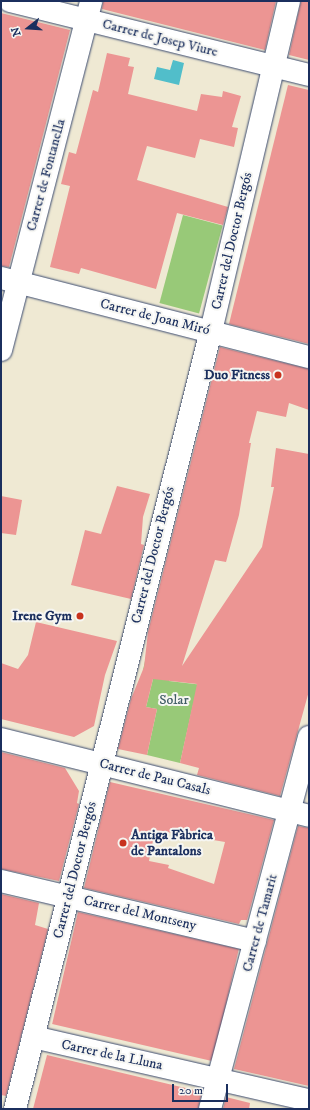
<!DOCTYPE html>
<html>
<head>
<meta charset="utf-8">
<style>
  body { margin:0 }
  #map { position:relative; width:310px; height:1110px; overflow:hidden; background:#efe9d3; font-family:"IM FELL DW Pica",serif }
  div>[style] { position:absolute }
  .green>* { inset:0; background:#98c978; transform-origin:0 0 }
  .water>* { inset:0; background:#51beca }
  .building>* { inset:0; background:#ec9593; transform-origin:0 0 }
  .roads { filter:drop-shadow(0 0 1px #3b4b70) drop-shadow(0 0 1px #3b4b70) }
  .minor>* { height:22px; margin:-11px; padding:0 11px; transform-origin:11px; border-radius:11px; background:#fff }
  .dots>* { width:11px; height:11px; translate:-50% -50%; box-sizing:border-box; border:2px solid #f6f6f2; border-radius:50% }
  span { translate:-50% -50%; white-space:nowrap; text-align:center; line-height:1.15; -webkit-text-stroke:4px #f6f6f2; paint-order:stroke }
  .street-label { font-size:14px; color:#1b2f5e }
  .poi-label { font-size:14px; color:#1b2f5e; font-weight:700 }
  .right { translate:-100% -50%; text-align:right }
  .left { translate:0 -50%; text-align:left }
  .park-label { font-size:14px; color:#405d66 }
  .frame { position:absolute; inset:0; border:2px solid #1b2f5e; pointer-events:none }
  .north { position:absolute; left:8px; top:8px; width:40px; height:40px; -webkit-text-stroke:3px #f6f6f2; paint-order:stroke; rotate:253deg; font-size:11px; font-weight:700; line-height:16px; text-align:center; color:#1b2f5e }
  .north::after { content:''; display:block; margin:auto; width:14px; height:18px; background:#1b2f5e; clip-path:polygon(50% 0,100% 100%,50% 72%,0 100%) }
  .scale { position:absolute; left:172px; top:1084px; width:56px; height:18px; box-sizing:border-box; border:2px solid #1b2f5e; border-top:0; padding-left:5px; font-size:12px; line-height:14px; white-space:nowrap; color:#1b2f5e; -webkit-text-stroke:3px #f6f6f2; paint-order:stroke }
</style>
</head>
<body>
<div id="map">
  <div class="green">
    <i style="left:183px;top:215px;width:41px;height:91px;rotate:15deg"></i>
    <i style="clip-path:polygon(145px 661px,172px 667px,169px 681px,203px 685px,193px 705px,180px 763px,147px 755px,157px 709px,146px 707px,154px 675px,143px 670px)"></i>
  </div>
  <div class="water">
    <i style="clip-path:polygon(173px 60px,184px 63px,179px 85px,154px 79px,157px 67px,170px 70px)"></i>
  </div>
  <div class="building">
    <i style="clip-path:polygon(103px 1px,276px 1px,265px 50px,102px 9px)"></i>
    <i style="clip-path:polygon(301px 1px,309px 1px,309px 60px,289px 55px)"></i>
    <i style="clip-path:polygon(1px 13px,70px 30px,9px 267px,1px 266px)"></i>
    <i style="clip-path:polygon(107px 53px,130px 58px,128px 66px,134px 67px,128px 94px,197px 111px,201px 94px,222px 97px,223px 91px,241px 96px,232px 127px,238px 128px,234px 147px,200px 139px,195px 158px,147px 146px,137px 180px,228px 207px,223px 225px,177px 213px,156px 289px,81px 268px,79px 274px,50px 267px,70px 186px,61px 184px,69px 152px,76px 154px,93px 90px,98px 92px)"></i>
    <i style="clip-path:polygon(288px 85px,309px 90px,309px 344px,229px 324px)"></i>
    <i style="clip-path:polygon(220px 347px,309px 369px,309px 410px,289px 403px,286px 417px,257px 411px,249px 443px,251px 443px,239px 515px,226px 562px,215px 560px,182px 666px,262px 547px,274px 487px,271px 487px,276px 448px,309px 454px,309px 691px,280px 796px,197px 775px,199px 768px,180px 763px,197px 684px,153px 679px,146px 707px,157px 709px,147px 755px,118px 749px,131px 699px,144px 667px,148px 632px)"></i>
    <i style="clip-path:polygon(117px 486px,150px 494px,143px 517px,141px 544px,144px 545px,131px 599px,71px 585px,85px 530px,101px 534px)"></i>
    <i style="clip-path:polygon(1px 496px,22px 500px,16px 535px,1px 533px)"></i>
    <i style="clip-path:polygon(36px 622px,117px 641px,105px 675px,94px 726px,74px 737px,1px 719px,1px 663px,18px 669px,28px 655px)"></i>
    <i style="clip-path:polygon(1px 752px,65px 768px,79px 791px,77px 803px,79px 804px,59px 881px,1px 869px)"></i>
    <i style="clip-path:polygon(evenodd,110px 782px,274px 820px,247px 920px,241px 920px,239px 924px,84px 888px,110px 782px,155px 830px,225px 842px,214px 884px,168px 868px,169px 865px,149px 861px,155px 830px)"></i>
    <i style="clip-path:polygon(298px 826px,309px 828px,309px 1086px,234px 1069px)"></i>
    <i style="clip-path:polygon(1px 894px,39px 903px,35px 925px,48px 929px,6px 1096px,1px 1095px)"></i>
    <i style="left:78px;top:912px;width:165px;height:115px;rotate:13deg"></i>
    <i style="clip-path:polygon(47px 1055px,202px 1092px,198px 1109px,33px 1109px)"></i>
    <i style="clip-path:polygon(226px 1097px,250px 1103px,249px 1109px,223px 1109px)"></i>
  </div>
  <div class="roads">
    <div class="minor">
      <i style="left:10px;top:1px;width:308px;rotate:13.9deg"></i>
      <i style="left:1px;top:278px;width:318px;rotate:14.4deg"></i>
      <i style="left:1px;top:350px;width:360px;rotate:-75.5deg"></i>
      <i style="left:1px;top:739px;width:317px;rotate:14deg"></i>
      <i style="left:1px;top:881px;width:261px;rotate:13.3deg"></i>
      <i style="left:33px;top:1037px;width:283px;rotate:12.9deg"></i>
      <i style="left:15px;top:1109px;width:802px;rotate:-75.86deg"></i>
      <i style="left:211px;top:331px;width:339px;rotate:-76.7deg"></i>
      <i style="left:210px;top:1109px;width:385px;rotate:-75.1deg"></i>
    </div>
  </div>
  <div class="dots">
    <i style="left:278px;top:375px;background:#c8321e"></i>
    <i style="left:80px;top:616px;background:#c8321e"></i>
    <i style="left:123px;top:843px;background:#c8321e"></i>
  </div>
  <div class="street-label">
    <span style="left:160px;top:38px;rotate:14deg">Carrer de Josep Viure</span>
    <span style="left:46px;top:175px;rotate:-75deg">Carrer de Fontanella</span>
    <span style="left:232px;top:241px;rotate:-77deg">Carrer del Doctor Bergós</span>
    <span style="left:155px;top:317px;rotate:14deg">Carrer de Joan Miró</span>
    <span style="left:153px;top:555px;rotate:-76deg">Carrer del Doctor Bergós</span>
    <span style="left:155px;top:777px;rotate:14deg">Carrer de Pau Casals</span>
    <span style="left:75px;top:870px;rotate:-76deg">Carrer del Doctor Bergós</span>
    <span style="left:140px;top:913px;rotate:13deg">Carrer del Montseny</span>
    <span style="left:260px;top:923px;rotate:-75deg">Carrer de Tamarit</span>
    <span style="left:112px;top:1055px;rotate:12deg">Carrer de la Lluna</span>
  </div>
  <div class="poi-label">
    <span class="right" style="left:270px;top:375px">Duo Fitness</span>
    <span class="right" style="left:72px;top:616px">Irene Gym</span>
    <span class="left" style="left:131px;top:843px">Antiga Fàbrica<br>de Pantalons</span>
  </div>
  <div class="park-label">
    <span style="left:174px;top:700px">Solar</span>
  </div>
  <div class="frame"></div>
  <div class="north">N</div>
  <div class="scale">20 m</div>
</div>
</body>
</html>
